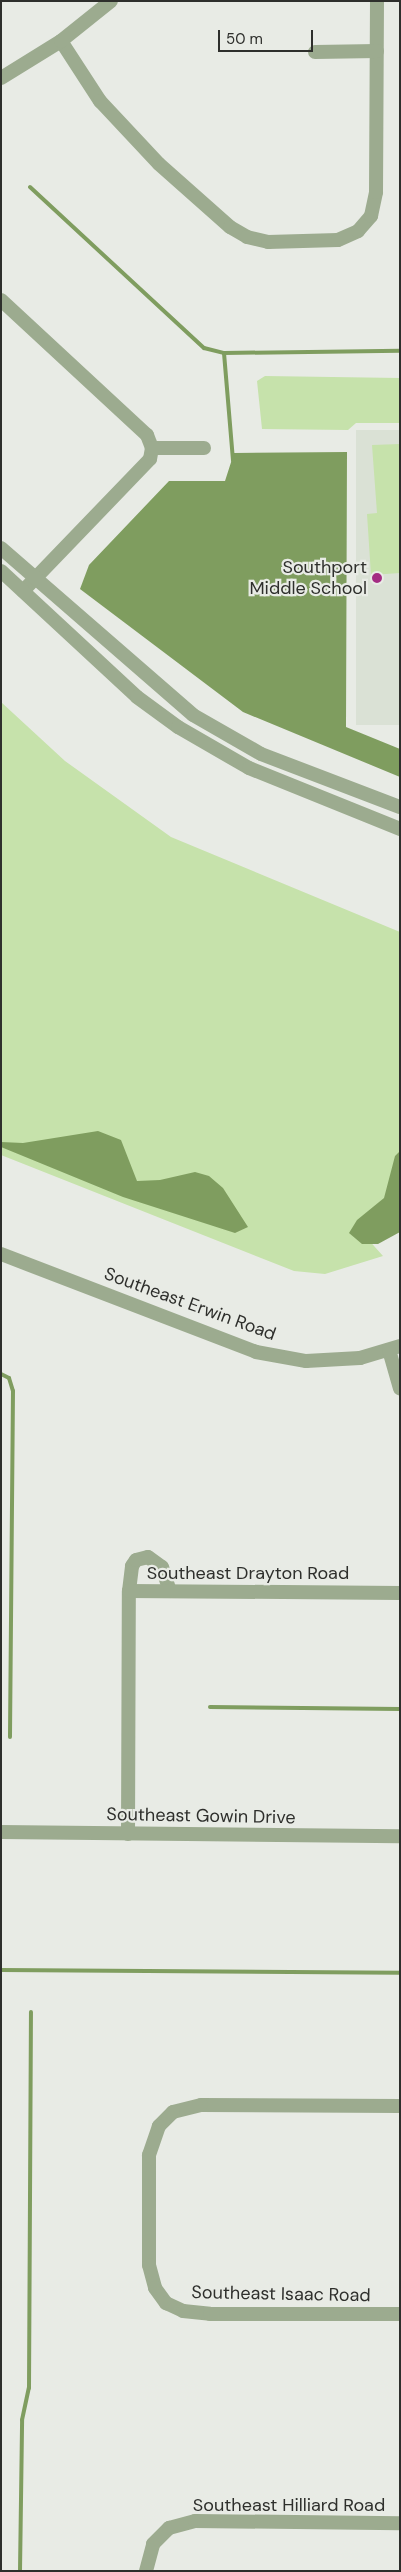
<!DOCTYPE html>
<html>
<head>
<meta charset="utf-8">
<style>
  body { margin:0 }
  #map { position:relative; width:401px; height:2572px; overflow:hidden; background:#e8ebe5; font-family:"DM Sans",sans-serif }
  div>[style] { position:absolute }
  .built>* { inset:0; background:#dae1d5; transform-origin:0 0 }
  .green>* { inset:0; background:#c6e2ab }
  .water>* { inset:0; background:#7f9d5f }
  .stream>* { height:4px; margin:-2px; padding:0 2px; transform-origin:2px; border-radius:2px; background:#7f9d5f }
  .minor>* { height:14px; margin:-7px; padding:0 7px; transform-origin:7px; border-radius:7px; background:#9cab8f }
  .tertiary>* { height:14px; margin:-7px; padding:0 7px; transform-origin:7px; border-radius:7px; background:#9cab8f }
  .dots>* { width:14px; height:14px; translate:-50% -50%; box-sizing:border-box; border:2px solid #e8ebe5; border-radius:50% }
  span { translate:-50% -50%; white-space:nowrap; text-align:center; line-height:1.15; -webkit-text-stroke:4.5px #e8ebe5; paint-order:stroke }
  .poi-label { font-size:18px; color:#2e2f2c }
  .right { translate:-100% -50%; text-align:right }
  .street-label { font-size:18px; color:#2e2f2c }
  .frame { position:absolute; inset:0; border:2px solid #2e2f2c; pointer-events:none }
  .scale { position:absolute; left:218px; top:30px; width:95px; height:22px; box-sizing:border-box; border:2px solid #2e2f2c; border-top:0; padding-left:6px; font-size:15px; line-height:18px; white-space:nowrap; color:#2e2f2c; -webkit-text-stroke:4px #e8ebe5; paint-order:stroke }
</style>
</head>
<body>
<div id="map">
  <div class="built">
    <i style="left:356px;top:430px;width:44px;height:295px"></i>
  </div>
  <div class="green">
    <i style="clip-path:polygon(265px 376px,400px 378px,400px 423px,356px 423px,348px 430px,262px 429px,257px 381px)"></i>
    <i style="clip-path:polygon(400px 444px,400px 573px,371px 575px,367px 514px,377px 513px,372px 445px)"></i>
    <i style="clip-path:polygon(1px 702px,65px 761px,171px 837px,400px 932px,400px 1206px,366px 1237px,383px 1256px,325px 1274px,294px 1271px,1px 1155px)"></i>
  </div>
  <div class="water">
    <i style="clip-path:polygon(347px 452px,346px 727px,400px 749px,400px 777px,243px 712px,80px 589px,89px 565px,169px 481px,225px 481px,234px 453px)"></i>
    <i style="clip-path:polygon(98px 1131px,121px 1140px,137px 1181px,160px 1180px,195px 1172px,209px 1176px,223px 1188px,248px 1227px,235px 1233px,123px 1197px,1px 1147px,1px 1142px,23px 1143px)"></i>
    <i style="clip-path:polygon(400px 1151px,400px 1232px,378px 1244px,362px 1244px,349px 1233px,357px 1220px,384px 1198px,395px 1156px)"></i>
  </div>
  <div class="stream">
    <i style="left:30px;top:187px;width:237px;rotate:42.8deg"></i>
    <i style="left:204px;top:348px;width:21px;rotate:14deg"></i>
    <i style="left:224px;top:353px;width:176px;rotate:-0.7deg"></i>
    <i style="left:224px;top:353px;width:108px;rotate:85.2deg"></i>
    <i style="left:1px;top:1374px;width:9px;rotate:27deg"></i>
    <i style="left:9px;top:1378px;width:14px;rotate:73deg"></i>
    <i style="left:13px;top:1391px;width:346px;rotate:90.5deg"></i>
    <i style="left:210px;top:1707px;width:190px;rotate:0.6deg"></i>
    <i style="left:1px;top:1970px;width:399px;rotate:0.4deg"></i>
    <i style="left:20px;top:2571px;width:151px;rotate:-89.2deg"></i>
    <i style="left:22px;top:2420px;width:33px;rotate:-78deg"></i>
    <i style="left:29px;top:2388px;width:376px;rotate:-89.7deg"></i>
  </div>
  <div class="minor">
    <i style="left:61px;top:41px;width:72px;rotate:57deg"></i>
    <i style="left:100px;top:101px;width:86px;rotate:46.9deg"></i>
    <i style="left:159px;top:164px;width:95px;rotate:41.6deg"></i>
    <i style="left:230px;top:227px;width:20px;rotate:30deg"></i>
    <i style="left:247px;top:237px;width:22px;rotate:13deg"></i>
    <i style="left:268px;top:242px;width:70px;rotate:-1.6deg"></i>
    <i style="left:338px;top:240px;width:22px;rotate:-24deg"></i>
    <i style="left:358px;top:231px;width:20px;rotate:-49deg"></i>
    <i style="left:371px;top:216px;width:25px;rotate:-78deg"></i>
    <i style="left:376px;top:192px;width:191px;rotate:-89.7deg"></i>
    <i style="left:315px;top:52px;width:62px;rotate:-0.9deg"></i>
    <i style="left:1px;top:78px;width:70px;rotate:-31.7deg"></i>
    <i style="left:61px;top:41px;width:64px;rotate:-38.7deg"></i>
    <i style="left:1px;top:300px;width:199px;rotate:42.8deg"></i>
    <i style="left:147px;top:435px;width:14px;rotate:69deg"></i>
    <i style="left:152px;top:448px;width:11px;rotate:100deg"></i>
    <i style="left:150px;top:459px;width:183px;rotate:133.9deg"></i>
    <i style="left:152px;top:448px;width:52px"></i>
    <i style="left:1px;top:1254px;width:273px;rotate:21deg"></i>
    <i style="left:256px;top:1352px;width:51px;rotate:10.2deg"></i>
    <i style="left:306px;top:1361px;width:54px;rotate:-3.2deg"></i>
    <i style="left:360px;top:1358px;width:42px;rotate:-16.7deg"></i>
    <i style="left:389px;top:1350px;width:40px;rotate:74deg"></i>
    <i style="left:129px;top:1591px;width:25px;rotate:-83deg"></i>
    <i style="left:132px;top:1566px;width:7px;rotate:-56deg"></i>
    <i style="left:136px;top:1560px;width:12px;rotate:-14deg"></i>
    <i style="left:148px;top:1557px;width:17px;rotate:36deg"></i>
    <i style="left:162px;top:1567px;width:25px;rotate:72deg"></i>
    <i style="left:1px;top:1832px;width:399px;rotate:0.6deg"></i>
    <i style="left:128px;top:1834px;width:243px;rotate:-89.8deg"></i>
    <i style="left:129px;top:1591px;width:271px;rotate:0.4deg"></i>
    <i style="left:400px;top:2106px;width:199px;rotate:-179.7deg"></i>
    <i style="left:201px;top:2105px;width:29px;rotate:166deg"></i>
    <i style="left:173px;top:2112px;width:20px;rotate:135deg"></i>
    <i style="left:159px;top:2126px;width:31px;rotate:109deg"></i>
    <i style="left:149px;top:2155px;width:110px;rotate:90deg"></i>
    <i style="left:149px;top:2265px;width:24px;rotate:75deg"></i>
    <i style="left:155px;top:2288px;width:19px;rotate:54deg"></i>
    <i style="left:166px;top:2303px;width:19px;rotate:25deg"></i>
    <i style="left:183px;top:2311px;width:27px;rotate:6deg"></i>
    <i style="left:210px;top:2314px;width:190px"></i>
    <i style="left:146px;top:2571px;width:28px;rotate:-75deg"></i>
    <i style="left:153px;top:2544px;width:23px;rotate:-45deg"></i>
    <i style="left:169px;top:2528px;width:27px;rotate:-15deg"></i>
    <i style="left:195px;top:2521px;width:205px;rotate:0.6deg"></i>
  </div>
  <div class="tertiary">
    <i style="left:1px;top:548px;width:254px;rotate:41deg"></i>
    <i style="left:193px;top:715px;width:78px;rotate:29.8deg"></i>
    <i style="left:261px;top:754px;width:149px;rotate:20.9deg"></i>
    <i style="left:1px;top:571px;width:185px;rotate:42.8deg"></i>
    <i style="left:137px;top:697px;width:51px;rotate:36.2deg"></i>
    <i style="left:178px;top:727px;width:82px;rotate:30deg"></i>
    <i style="left:249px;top:768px;width:163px;rotate:22deg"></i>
  </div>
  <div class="dots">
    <i style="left:377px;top:578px;background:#a42c83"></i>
  </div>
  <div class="poi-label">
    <span class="right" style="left:367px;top:578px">Southport<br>Middle School</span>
  </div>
  <div class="street-label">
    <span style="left:190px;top:1304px;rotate:20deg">Southeast Erwin Road</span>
    <span style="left:248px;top:1573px">Southeast Drayton Road</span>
    <span style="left:201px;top:1816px;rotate:1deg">Southeast Gowin Drive</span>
    <span style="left:281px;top:2294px;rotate:1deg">Southeast Isaac Road</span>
    <span style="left:289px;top:2505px">Southeast Hilliard Road</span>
  </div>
  <div class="frame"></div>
  <div class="scale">50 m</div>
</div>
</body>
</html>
